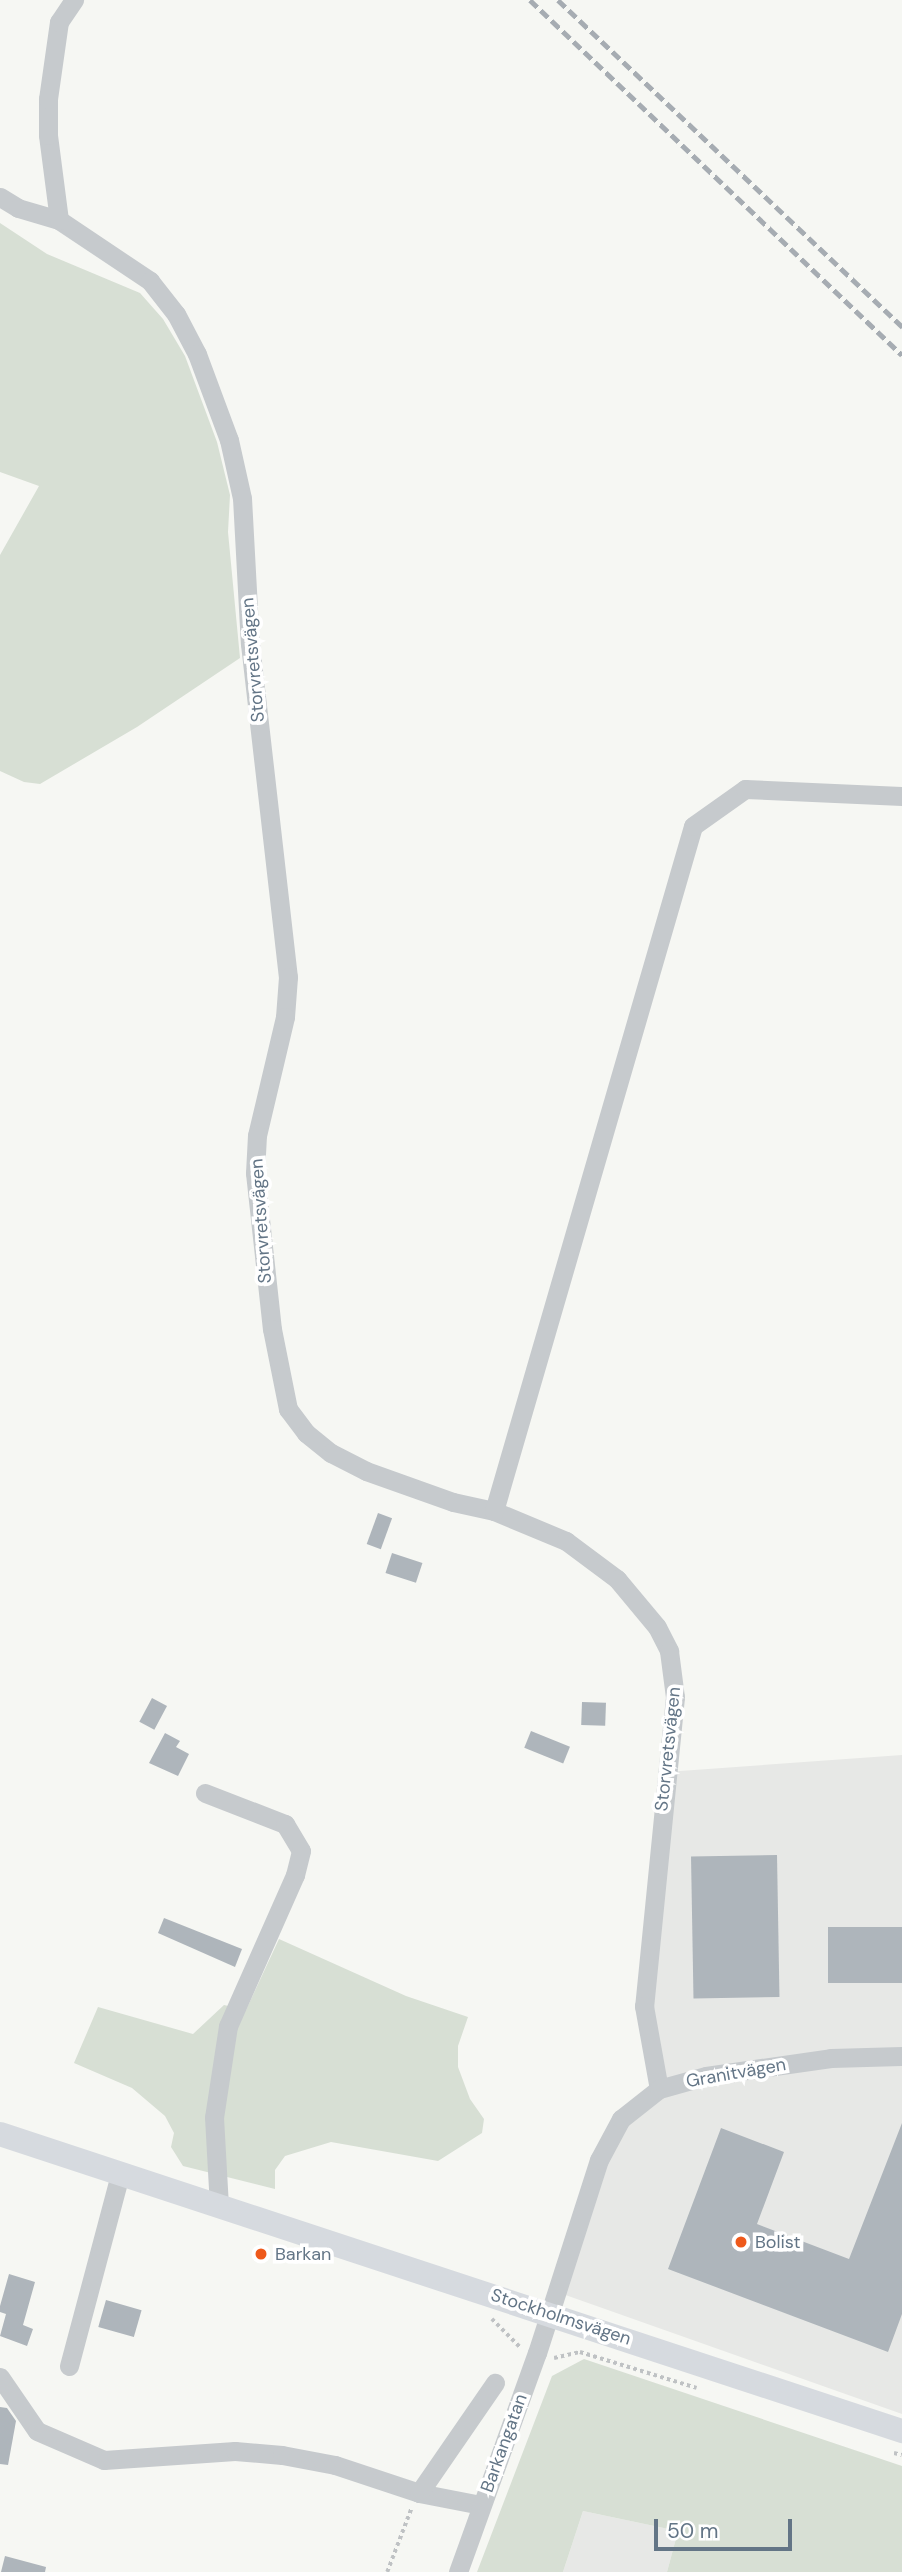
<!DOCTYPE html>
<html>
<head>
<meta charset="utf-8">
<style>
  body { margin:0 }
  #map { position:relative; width:902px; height:2572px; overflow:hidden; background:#f6f7f3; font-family:"DM Sans",sans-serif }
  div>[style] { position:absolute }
  .built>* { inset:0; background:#e7e8e6 }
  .green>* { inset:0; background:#d7dfd4 }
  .building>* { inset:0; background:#aeb5bb; transform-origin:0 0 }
  .path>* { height:3.5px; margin-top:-1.75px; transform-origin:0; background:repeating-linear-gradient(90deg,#bfc2c4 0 3.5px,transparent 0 7px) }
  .minor>* { height:19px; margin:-9.5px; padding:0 9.5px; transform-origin:9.5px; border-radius:9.5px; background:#c6cacd }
  .major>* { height:24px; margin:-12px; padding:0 12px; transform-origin:12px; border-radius:12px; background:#d6dadf }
  .rail>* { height:5px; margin-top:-2.5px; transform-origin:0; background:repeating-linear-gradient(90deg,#a6acb2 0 10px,transparent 0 15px) }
  .dots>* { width:19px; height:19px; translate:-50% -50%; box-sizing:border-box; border:4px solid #fff; border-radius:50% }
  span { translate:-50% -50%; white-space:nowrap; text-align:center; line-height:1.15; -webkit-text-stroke:7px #fff; paint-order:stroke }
  .street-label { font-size:18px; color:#637586 }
  .poi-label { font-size:18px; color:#637586 }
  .left { translate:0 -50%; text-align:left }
  .scale { position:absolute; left:654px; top:2519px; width:138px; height:32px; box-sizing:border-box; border:4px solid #637586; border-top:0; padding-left:9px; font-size:21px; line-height:24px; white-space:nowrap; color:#637586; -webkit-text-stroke:5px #fff; paint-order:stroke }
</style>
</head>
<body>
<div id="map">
  <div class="built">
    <i style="clip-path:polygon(902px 1755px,902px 2414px,557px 2292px,608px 2142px,659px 2089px,649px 2045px,666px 1772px)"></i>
    <i style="clip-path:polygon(583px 2511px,678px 2531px,667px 2572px,563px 2572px)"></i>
  </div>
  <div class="green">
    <i style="clip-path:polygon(0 223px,47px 254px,140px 293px,163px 319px,185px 356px,217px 442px,230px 495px,228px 532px,240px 658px,137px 727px,40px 784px,24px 782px,0 771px,0 555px,39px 486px,0 472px)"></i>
    <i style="clip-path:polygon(279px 1939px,406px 1996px,468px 2017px,458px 2046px,458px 2067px,470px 2099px,484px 2119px,482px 2133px,438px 2161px,331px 2142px,285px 2156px,275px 2170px,275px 2189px,183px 2166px,171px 2147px,174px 2133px,165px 2116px,132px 2088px,74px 2063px,98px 2007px,193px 2034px,224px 2005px,246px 2010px)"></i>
    <i style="clip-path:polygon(584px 2359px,902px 2466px,902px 2572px,667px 2572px,678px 2531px,583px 2511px,563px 2572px,477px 2572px,552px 2376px)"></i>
  </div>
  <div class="building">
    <i style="left:378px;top:1513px;width:15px;height:33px;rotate:20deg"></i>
    <i style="left:392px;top:1553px;width:32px;height:21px;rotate:18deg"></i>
    <i style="left:152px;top:1698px;width:17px;height:27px;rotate:28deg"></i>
    <i style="left:582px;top:1702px;width:24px;height:23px;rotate:2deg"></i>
    <i style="left:531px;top:1731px;width:42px;height:18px;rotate:22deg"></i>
    <i style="clip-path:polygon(165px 1733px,180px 1741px,176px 1747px,189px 1754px,178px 1776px,149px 1763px)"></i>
    <i style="left:777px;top:1855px;width:142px;height:86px;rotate:89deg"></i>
    <i style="clip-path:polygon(164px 1918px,242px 1949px,235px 1967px,158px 1933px)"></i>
    <i style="left:902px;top:1927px;width:56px;height:74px;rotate:90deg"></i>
    <i style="clip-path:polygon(902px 2123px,902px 2314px,888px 2352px,668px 2269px,721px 2128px,784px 2152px,757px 2224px,849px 2259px)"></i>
    <i style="clip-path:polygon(9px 2274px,35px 2282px,23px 2325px,33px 2329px,27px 2346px,0 2336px,6px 2314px,0 2312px,0 2306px)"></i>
    <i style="left:106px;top:2300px;width:37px;height:28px;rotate:16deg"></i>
    <i style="clip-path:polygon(0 2407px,7px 2408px,16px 2421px,8px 2465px,0 2464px)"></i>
    <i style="clip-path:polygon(5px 2556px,46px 2567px,45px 2572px,1px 2572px)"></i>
  </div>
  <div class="path">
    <i style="left:492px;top:2319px;width:40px;rotate:45deg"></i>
    <i style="left:554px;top:2358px;width:27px;rotate:-13deg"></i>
    <i style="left:580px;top:2352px;width:122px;rotate:17.1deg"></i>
    <i style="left:894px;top:2453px;width:8px;rotate:14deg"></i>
    <i style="left:387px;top:2572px;width:67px;rotate:-69.1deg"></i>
  </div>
  <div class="minor">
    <i style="left:0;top:197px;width:21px;rotate:31deg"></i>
    <i style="left:18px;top:208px;width:43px;rotate:16.3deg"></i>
    <i style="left:59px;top:220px;width:110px;rotate:33.8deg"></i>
    <i style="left:150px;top:281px;width:42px;rotate:51.8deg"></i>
    <i style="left:176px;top:314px;width:45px;rotate:62.3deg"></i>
    <i style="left:197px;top:354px;width:92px;rotate:69.6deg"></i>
    <i style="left:229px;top:440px;width:59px;rotate:77.4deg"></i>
    <i style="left:242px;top:498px;width:146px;rotate:86.9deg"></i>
    <i style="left:250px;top:644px;width:335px;rotate:83.5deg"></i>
    <i style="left:288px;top:977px;width:40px;rotate:94.3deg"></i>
    <i style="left:285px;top:1017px;width:121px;rotate:103.3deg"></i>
    <i style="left:257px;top:1135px;width:38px;rotate:93deg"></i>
    <i style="left:255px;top:1173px;width:157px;rotate:83.8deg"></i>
    <i style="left:272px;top:1329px;width:82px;rotate:78.7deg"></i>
    <i style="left:288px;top:1409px;width:30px;rotate:53deg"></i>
    <i style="left:306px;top:1433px;width:32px;rotate:39deg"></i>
    <i style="left:331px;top:1453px;width:39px;rotate:27deg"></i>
    <i style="left:366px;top:1471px;width:92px;rotate:19.6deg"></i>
    <i style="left:453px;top:1502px;width:42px;rotate:12.4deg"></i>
    <i style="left:494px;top:1511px;width:78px;rotate:22.6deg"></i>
    <i style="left:566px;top:1541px;width:64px;rotate:36.7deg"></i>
    <i style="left:617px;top:1579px;width:62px;rotate:50.2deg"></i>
    <i style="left:657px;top:1627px;width:27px;rotate:63deg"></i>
    <i style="left:669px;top:1651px;width:46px;rotate:82.6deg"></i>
    <i style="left:675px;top:1697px;width:311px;rotate:95.7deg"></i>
    <i style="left:644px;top:2006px;width:84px;rotate:79.8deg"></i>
    <i style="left:59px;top:220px;width:86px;rotate:-97.4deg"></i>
    <i style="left:48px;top:135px;width:36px;rotate:-90deg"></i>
    <i style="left:48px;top:99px;width:78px;rotate:-81.9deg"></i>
    <i style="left:59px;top:22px;width:27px;rotate:-56deg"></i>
    <i style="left:494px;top:1511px;width:713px;rotate:-73.8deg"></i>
    <i style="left:693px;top:826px;width:64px;rotate:-35.4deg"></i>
    <i style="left:745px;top:789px;width:157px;rotate:2.6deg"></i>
    <i style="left:205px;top:1793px;width:86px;rotate:21.2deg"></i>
    <i style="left:285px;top:1824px;width:31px;rotate:59deg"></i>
    <i style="left:301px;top:1851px;width:25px;rotate:104deg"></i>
    <i style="left:295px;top:1875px;width:165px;rotate:113.9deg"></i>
    <i style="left:228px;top:2026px;width:92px;rotate:98.7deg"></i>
    <i style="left:214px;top:2117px;width:90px;rotate:86.8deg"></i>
    <i style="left:69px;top:2366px;width:199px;rotate:-75.1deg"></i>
    <i style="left:0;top:2377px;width:65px;rotate:55.6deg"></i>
    <i style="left:37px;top:2431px;width:73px;rotate:23.4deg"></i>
    <i style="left:104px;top:2460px;width:131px;rotate:-3.9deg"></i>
    <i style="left:235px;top:2451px;width:47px;rotate:4.9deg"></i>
    <i style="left:282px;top:2455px;width:54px;rotate:10.7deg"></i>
    <i style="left:335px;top:2465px;width:89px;rotate:18.4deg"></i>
    <i style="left:419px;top:2493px;width:63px;rotate:11deg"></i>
    <i style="left:419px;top:2493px;width:134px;rotate:-55.4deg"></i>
    <i style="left:458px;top:2572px;width:233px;rotate:-70.2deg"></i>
    <i style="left:537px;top:2353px;width:203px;rotate:-72.2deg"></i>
    <i style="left:599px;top:2160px;width:47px;rotate:-61.8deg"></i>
    <i style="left:621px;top:2119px;width:48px;rotate:-38.3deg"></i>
    <i style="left:659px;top:2089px;width:49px;rotate:-15.5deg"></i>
    <i style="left:706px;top:2076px;width:126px;rotate:-8.2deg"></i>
    <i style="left:831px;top:2058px;width:71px;rotate:-1.6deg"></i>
  </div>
  <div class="major">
    <i style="left:0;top:2134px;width:950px;rotate:18.23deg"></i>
  </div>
  <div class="rail">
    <i style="left:530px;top:0;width:514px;rotate:43.66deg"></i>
    <i style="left:558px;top:0;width:475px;rotate:43.5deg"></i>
  </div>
  <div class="dots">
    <i style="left:741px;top:2242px;background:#ee591b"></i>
    <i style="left:261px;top:2254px;background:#ee591b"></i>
  </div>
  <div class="street-label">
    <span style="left:253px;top:660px;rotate:-95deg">Storvretsvägen</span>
    <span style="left:261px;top:1221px;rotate:-94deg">Storvretsvägen</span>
    <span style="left:668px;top:1749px;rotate:-84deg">Storvretsvägen</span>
    <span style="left:736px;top:2073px;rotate:-10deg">Granitvägen</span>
    <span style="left:561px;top:2317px;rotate:18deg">Stockholmsvägen</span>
    <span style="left:504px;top:2443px;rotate:-70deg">Barkangatan</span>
  </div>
  <div class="poi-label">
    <span class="left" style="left:755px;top:2242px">Bolist</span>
    <span class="left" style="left:275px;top:2254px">Barkan</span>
  </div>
  <div class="scale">50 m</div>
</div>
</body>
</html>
